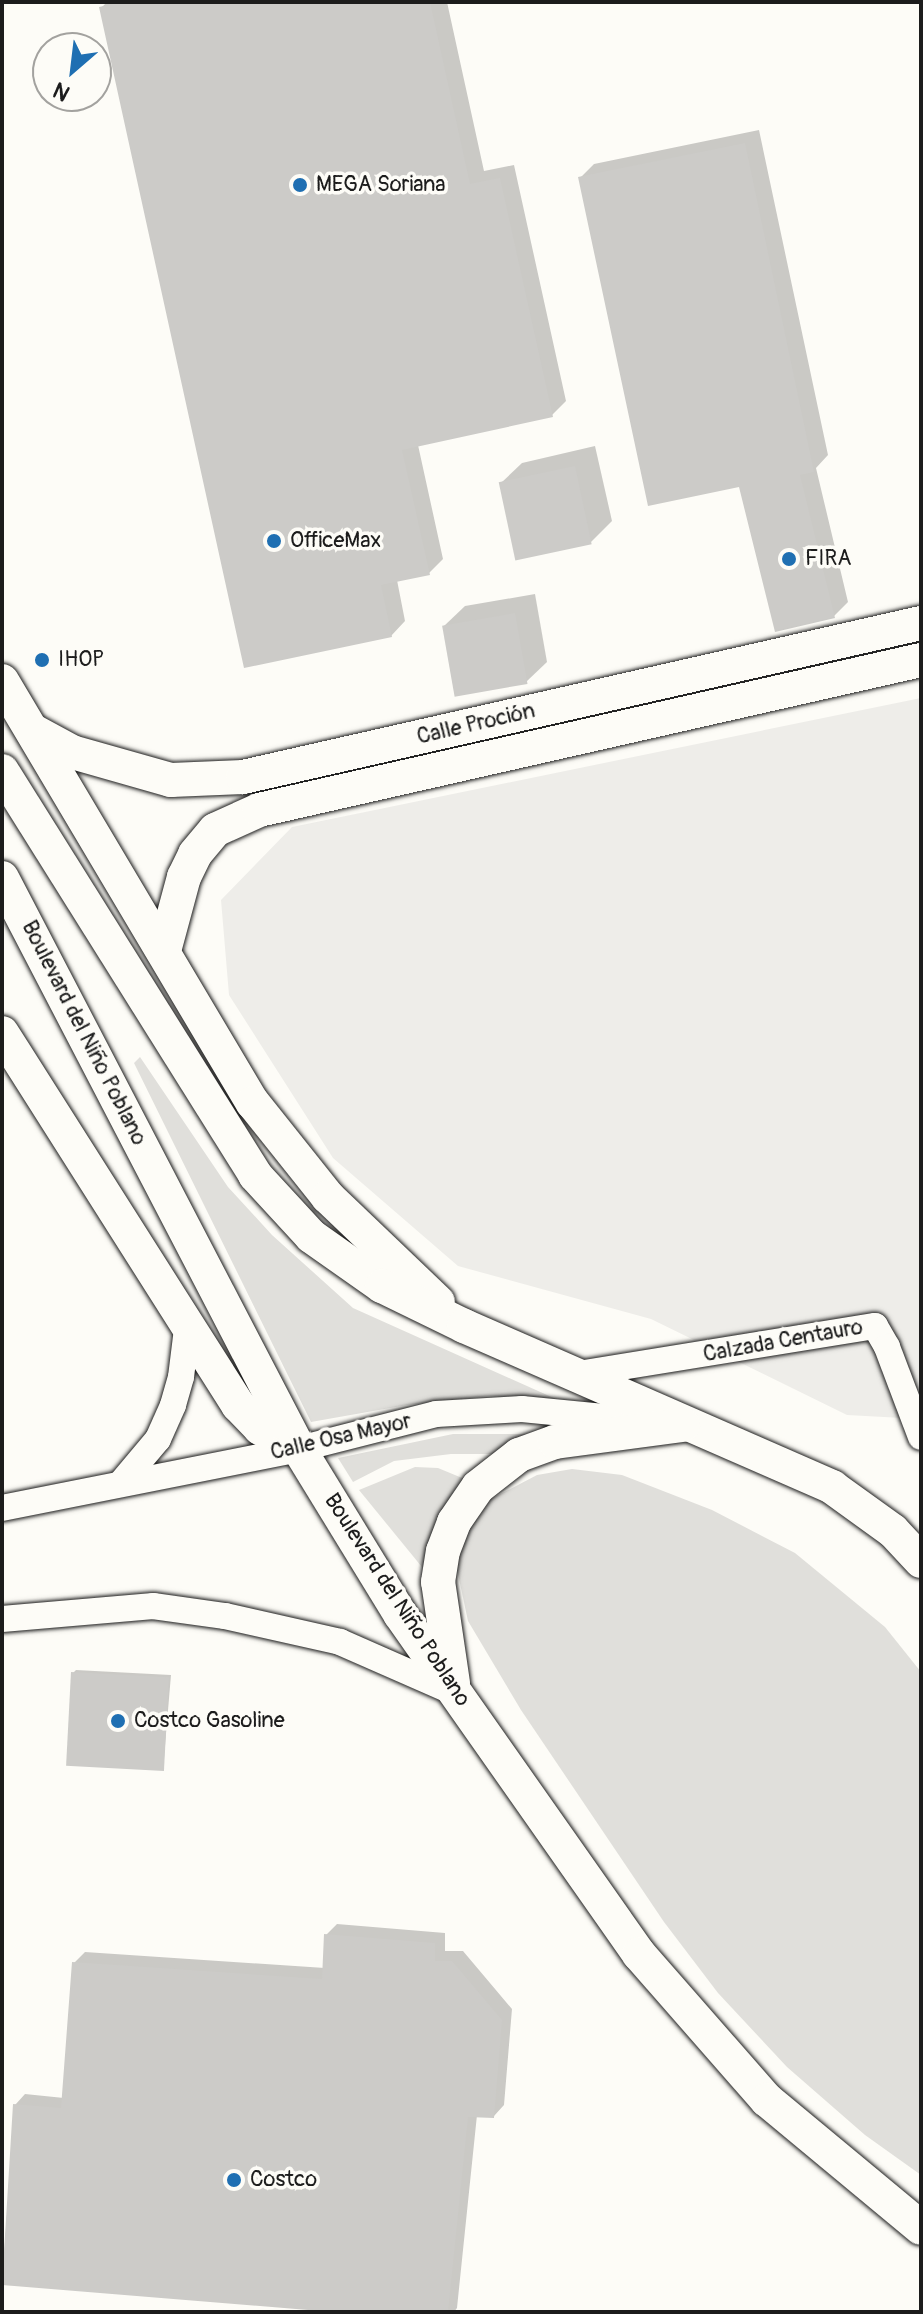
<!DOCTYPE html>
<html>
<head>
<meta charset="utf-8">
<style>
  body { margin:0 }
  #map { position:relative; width:923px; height:2314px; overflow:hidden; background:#fdfcf7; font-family:Pangolin,sans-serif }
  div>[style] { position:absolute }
  .built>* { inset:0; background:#eeede9 }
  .green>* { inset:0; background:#e0dfdb }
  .shadow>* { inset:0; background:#0003 }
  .building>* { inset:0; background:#cccbc8; transform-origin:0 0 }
  .roads { filter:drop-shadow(0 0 2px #1c1c1c) drop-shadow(0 0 2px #1c1c1c) }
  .minor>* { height:26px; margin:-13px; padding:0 13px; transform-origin:13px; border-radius:13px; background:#fdfcf7 }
  .major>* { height:34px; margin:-17px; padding:0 17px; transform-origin:17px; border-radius:17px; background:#fdfcf7 }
  .dots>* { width:22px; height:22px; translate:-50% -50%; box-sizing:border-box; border:4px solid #fdfcf7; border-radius:50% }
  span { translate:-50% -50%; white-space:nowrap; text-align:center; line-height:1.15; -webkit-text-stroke:7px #fdfcf7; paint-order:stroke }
  .poi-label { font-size:22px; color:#1c1c1c }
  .left { translate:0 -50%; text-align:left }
  .street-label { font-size:22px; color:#1c1c1c }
  .frame { position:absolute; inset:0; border:4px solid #1c1c1c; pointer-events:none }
  .north { position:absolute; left:32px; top:32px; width:80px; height:80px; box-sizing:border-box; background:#fdfcf7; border:2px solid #a3a29f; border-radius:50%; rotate:208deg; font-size:22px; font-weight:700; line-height:32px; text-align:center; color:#1c1c1c }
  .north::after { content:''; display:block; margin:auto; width:28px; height:36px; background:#1f6fb2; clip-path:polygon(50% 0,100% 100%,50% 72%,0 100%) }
</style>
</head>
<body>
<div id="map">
  <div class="built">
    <i style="clip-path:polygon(921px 698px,921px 1419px,847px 1415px,651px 1319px,458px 1266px,333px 1158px,229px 995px,221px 900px,292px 827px)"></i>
  </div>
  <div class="green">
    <i style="clip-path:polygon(140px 1057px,228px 1187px,272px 1235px,353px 1308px,556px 1399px,488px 1396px,407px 1405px,311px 1422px,134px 1063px)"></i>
    <i style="clip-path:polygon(453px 1434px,540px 1434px,498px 1454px,451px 1454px,394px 1461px,353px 1482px,338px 1458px)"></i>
    <i style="clip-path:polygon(415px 1467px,438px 1468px,467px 1480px,426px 1572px,359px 1490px)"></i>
    <i style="clip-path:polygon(572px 1469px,622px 1475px,712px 1510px,795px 1553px,885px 1627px,921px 1672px,921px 2175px,865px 2135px,787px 2067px,718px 1993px,664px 1922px,521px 1710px,468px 1621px,455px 1560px,466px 1533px,491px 1499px,537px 1475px)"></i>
  </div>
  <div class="shadow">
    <i style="clip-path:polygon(107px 2px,447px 2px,484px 171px,514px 165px,566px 401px,552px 415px,418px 445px,443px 559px,429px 573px,397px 580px,405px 621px,391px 636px,101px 8px)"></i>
    <i style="clip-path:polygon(759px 130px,828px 455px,816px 468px,848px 602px,834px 616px,741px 485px,580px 178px,594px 164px)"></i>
    <i style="clip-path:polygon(595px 446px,612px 521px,591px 542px,501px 483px,522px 463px)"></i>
    <i style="clip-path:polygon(535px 594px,547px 662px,526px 682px,444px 626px,465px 606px)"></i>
    <i style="clip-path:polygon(76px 1670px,171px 1675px,163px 1769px,73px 1673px)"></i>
    <i style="clip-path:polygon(337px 1924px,445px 1933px,445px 1951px,463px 1951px,512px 2009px,504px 2105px,494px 2116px,477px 2115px,457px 2308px,454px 2312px,357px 2312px,2px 2283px,15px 2105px,25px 2094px,64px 2098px,74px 1963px,85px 1952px,325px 1968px,326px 1935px)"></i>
  </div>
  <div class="building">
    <i style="clip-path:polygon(122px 2px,430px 2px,470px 184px,500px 178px,553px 417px,402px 450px,430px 575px,381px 585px,392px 637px,244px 668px,99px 7px)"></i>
    <i style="clip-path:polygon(745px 143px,814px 472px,800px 475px,835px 618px,775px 632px,739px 487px,648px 506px,578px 177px)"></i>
    <i style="left:575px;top:466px;width:80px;height:78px;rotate:78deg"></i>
    <i style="left:515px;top:613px;width:72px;height:74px;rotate:80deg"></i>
    <i style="left:71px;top:1672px;width:98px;height:94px;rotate:3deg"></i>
    <i style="clip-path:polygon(324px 1934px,435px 1943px,435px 1961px,452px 1961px,502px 2020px,494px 2118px,468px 2117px,448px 2312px,332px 2312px,2px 2285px,13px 2104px,61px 2108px,72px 1962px,322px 1979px)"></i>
  </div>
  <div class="roads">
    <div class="minor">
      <i style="left:572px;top:1375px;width:307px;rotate:-9.2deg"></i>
      <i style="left:875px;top:1326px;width:24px;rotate:60deg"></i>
      <i style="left:887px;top:1347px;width:96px;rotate:69.3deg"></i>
      <i style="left:121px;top:1483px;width:57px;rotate:-49.9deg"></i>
      <i style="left:158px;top:1439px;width:37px;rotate:-66deg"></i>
      <i style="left:173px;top:1405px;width:29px;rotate:-74deg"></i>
      <i style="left:181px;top:1377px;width:48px;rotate:-82.9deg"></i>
      <i style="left:2px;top:1508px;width:303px;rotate:-11.2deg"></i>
      <i style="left:299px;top:1449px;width:141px;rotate:-14.3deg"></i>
      <i style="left:436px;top:1414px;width:86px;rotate:-3.3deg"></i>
      <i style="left:522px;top:1409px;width:123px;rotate:5.6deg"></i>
      <i style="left:2px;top:1619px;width:152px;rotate:-4.9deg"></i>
      <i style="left:153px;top:1606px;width:73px;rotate:7.9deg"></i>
      <i style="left:225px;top:1616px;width:118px;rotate:12.7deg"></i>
      <i style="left:340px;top:1642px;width:124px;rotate:23.7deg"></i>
    </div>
    <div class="major">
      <i style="left:2px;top:681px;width:491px;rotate:59.3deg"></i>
      <i style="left:253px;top:1103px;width:120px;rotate:51.4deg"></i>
      <i style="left:328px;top:1197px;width:152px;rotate:43.7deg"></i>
      <i style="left:35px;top:732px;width:42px;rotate:28.4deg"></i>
      <i style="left:72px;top:752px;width:103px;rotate:15.8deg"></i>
      <i style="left:171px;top:780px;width:72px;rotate:-2.4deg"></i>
      <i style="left:243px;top:777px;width:695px;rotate:-12.8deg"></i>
      <i style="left:2px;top:771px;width:477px;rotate:57.9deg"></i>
      <i style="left:255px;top:1175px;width:83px;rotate:47.4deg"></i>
      <i style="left:311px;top:1236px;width:87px;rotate:35.2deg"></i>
      <i style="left:382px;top:1286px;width:91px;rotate:26deg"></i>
      <i style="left:464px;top:1326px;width:402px;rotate:23.6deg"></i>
      <i style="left:832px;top:1487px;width:75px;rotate:35.8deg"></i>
      <i style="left:893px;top:1531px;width:41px;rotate:47deg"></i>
      <i style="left:2px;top:878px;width:644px;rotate:62.52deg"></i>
      <i style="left:299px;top:1449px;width:193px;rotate:58.5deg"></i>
      <i style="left:400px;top:1614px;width:416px;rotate:54.9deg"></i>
      <i style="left:639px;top:1954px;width:194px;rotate:48.8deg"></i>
      <i style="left:767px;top:2100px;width:200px;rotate:39.7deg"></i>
      <i style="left:164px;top:951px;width:77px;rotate:-74.9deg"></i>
      <i style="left:184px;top:877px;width:25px;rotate:-64deg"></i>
      <i style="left:195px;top:854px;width:31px;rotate:-50deg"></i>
      <i style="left:215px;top:830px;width:48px;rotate:-24.4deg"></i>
      <i style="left:259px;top:810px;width:679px;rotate:-12.77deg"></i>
      <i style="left:2px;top:1033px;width:441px;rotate:57.6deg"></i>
      <i style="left:238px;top:1405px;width:32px;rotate:46deg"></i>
      <i style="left:260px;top:1428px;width:44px;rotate:28.3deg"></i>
      <i style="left:453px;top:1683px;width:102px;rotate:-98.4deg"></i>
      <i style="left:438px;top:1582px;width:31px;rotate:-81deg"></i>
      <i style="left:443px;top:1551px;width:31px;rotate:-69deg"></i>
      <i style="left:454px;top:1522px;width:42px;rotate:-55.6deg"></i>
      <i style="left:478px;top:1487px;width:52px;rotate:-38deg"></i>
      <i style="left:519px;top:1455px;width:38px;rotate:-20deg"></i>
      <i style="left:555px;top:1442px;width:129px;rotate:-7.6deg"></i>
    </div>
  </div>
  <div class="dots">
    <i style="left:300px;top:185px;background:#1f6fb2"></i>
    <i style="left:274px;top:541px;background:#1f6fb2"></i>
    <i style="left:789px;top:559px;background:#1f6fb2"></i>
    <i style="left:42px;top:660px;background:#1f6fb2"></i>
    <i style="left:118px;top:1721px;background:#1f6fb2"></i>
    <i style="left:234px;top:2180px;background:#1f6fb2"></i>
  </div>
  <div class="poi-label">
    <span class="left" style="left:316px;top:185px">MEGA Soriana</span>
    <span class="left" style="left:290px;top:541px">OfficeMax</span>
    <span class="left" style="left:805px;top:559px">FIRA</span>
    <span class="left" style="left:58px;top:660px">IHOP</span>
    <span class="left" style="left:134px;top:1721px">Costco Gasoline</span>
    <span class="left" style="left:250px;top:2180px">Costco</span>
  </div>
  <div class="street-label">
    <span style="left:476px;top:724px;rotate:-13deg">Calle Proción</span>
    <span style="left:84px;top:1033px;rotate:63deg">Boulevard del Niño Poblano</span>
    <span style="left:783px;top:1341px;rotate:-10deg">Calzada Centauro</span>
    <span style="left:341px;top:1437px;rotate:-13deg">Calle Osa Mayor</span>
    <span style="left:397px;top:1600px;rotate:57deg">Boulevard del Niño Poblano</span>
  </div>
  <div class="frame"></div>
  <div class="north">N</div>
</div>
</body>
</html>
